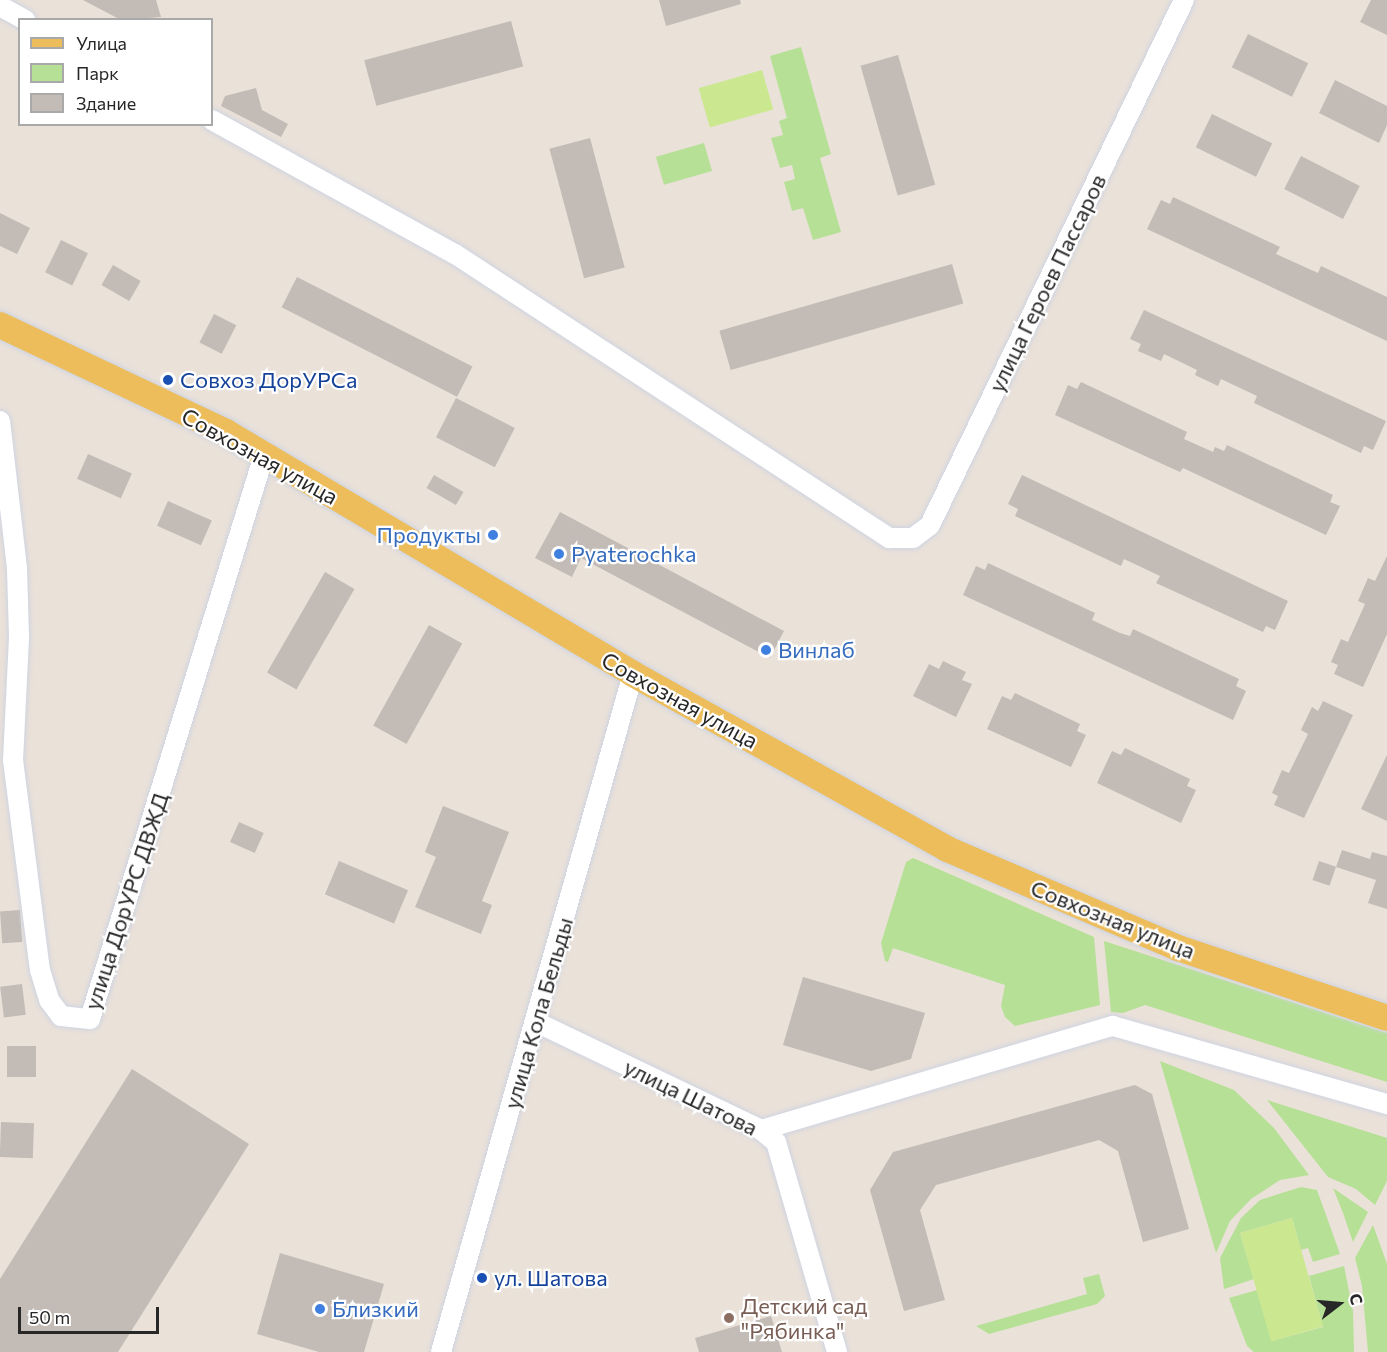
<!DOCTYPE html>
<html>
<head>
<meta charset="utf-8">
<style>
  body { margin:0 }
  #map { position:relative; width:1387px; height:1352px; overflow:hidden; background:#eae1d9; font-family:Commissioner,sans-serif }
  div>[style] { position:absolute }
  .green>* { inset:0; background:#b6e096; transform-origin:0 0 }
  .pitch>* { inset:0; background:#cbe891; transform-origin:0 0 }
  .building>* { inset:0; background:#c2bbb6; transform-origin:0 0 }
  .roads { filter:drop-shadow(0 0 2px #ced4e1) drop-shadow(0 0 2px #ced4e1) }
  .minor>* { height:20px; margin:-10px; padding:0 10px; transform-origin:10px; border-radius:10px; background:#fff }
  .major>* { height:26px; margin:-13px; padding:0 13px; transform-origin:13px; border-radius:13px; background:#edbd5b }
  .dots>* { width:16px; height:16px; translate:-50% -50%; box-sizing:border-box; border:3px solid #fff; border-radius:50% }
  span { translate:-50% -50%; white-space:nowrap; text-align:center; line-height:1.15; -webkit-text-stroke:4.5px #fff; paint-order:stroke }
  .street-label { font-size:22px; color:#272727 }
  .transit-label { font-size:22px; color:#164399 }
  .left { translate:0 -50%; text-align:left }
  .shop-label { font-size:22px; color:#366cbe }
  .right { translate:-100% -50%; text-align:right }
  .education-label { font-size:22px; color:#785e54 }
  .legend { position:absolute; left:18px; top:18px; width:195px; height:108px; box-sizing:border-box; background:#fff; border:2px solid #a9a9a9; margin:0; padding:8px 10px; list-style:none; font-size:18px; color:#272727 }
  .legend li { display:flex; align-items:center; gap:12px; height:30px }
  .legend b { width:30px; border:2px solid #a9a9a9 }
  .north { position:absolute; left:1309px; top:1274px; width:60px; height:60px; -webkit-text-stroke:4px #fff; paint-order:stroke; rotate:74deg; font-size:16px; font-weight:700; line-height:24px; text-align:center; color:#272727 }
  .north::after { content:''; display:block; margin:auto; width:21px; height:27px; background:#272727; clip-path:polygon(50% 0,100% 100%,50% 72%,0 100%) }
  .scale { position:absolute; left:18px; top:1307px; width:141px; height:27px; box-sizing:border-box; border:3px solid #272727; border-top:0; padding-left:8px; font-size:18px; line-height:21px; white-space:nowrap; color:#272727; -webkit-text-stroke:4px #fff; paint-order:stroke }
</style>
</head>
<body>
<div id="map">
  <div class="green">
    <i style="clip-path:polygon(801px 47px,831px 154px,820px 158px,841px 232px,813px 240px,803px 208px,792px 211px,784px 182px,795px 179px,792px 165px,780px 168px,771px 138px,783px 135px,779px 121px,787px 118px,770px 56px)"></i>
    <i style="left:704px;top:143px;width:29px;height:50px;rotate:74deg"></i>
    <i style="clip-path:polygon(913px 858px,1094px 937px,1100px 1005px,1015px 1026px,1005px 1017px,1001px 1006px,1005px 985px,893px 948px,888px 962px,885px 961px,881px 943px,906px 862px)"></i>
    <i style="clip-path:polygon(1104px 941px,1387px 1033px,1387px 1082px,1145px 1005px,1123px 1013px,1111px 1012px)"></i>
    <i style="clip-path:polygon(1160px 1061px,1234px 1090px,1274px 1128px,1309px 1175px,1280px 1180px,1251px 1199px,1230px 1221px,1216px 1253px)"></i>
    <i style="clip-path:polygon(1267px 1100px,1387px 1138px,1387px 1181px,1375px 1205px,1356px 1189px,1328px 1177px)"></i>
    <i style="clip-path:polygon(1301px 1187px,1317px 1190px,1340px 1254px,1313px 1262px,1308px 1248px,1301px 1250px,1292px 1218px,1240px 1233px,1254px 1279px,1224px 1289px,1220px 1258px,1241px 1218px,1260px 1200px)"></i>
    <i style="clip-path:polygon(1333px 1188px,1368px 1212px,1353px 1242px,1343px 1213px)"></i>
    <i style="clip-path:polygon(1373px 1225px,1387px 1264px,1387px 1352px,1368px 1352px,1362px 1286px,1355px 1258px)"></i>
    <i style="clip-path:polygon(1344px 1266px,1353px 1311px,1354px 1352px,1254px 1352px,1247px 1346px,1229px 1298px,1257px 1290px,1272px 1341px,1323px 1327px,1309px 1276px)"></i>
    <i style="clip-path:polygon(1099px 1274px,1105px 1296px,1097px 1304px,989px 1334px,976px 1326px,1087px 1294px,1083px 1278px)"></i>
  </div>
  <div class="pitch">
    <i style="left:762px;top:70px;width:41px;height:66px;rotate:74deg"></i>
    <i style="left:1292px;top:1218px;width:113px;height:54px;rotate:74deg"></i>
  </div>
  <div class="building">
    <i style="clip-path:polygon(83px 0,156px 0,161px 17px,121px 20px)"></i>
    <i style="clip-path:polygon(659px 0,740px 0,741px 4px,666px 26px)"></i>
    <i style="clip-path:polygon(1371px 0,1387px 0,1387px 35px,1360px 22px)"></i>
    <i style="left:511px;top:21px;width:47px;height:152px;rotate:75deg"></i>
    <i style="left:1248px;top:34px;width:67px;height:37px;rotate:26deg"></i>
    <i style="left:898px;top:55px;width:135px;height:39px;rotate:74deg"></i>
    <i style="clip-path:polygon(1335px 80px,1387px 106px,1387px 125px,1379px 143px,1319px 113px)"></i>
    <i style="clip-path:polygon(256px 88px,262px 110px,288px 124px,281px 137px,221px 106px,225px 96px)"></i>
    <i style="left:1212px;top:114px;width:67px;height:37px;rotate:26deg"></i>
    <i style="left:590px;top:138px;width:134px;height:42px;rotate:75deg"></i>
    <i style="left:1301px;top:156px;width:66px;height:37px;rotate:27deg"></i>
    <i style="clip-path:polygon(1173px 197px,1280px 247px,1276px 254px,1318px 273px,1321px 266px,1387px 297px,1387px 341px,1147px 229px,1161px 200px,1170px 204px)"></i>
    <i style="clip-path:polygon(0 213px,30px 228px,17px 254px,0 246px)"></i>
    <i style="left:61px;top:240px;width:30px;height:36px;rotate:26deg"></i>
    <i style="left:952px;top:264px;width:41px;height:242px;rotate:74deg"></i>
    <i style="left:113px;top:265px;width:32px;height:23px;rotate:30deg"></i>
    <i style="left:297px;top:277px;width:197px;height:34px;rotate:27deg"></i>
    <i style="clip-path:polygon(1144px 310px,1386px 421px,1373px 450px,1364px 446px,1361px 453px,1254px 403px,1257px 396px,1221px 379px,1218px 386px,1195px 375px,1197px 370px,1164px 354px,1161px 361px,1138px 351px,1141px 344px,1130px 339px)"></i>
    <i style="left:214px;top:314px;width:25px;height:32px;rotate:27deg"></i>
    <i style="clip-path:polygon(1081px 382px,1187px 432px,1184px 439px,1213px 452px,1215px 447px,1224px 451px,1227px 445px,1333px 495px,1330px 502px,1340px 506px,1326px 535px,1183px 468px,1180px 472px,1055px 415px,1068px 385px,1077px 389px)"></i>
    <i style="left:456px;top:398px;width:66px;height:44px;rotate:27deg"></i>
    <i style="left:88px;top:454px;width:48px;height:27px;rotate:24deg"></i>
    <i style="left:434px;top:475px;width:34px;height:15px;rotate:30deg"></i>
    <i style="clip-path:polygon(1022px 475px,1288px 601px,1275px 630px,1266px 626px,1263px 632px,1156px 583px,1160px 576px,1124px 559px,1121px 566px,1015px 516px,1018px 509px,1008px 504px)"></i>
    <i style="left:168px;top:501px;width:48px;height:27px;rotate:24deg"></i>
    <i style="clip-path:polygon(560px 512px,784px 631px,770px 658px,581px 558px,572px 577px,535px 558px)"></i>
    <i style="clip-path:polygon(1387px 556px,1387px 634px,1363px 687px,1334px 674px,1338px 665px,1331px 662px,1341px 639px,1348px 642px,1365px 604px,1358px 601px,1368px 578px,1375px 581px)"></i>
    <i style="clip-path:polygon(988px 563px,1095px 613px,1092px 620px,1120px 633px,1130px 636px,1133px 629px,1239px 679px,1236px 686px,1246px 691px,1233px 720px,963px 595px,976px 566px,985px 570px)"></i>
    <i style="left:325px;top:572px;width:34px;height:116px;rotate:30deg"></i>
    <i style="left:429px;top:625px;width:38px;height:115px;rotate:29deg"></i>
    <i style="clip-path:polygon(943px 661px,966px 672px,962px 680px,972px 684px,956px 717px,913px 696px,929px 664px,939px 669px)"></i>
    <i style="clip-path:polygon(1015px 693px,1080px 724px,1077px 731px,1086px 735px,1071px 767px,987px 729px,1002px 696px,1011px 700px)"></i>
    <i style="clip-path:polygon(1323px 701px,1353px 715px,1304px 818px,1274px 805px,1278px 796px,1272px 793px,1282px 770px,1289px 773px,1308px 734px,1301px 730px,1312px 707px,1318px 711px)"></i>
    <i style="clip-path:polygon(1125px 748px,1190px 779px,1187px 786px,1196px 790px,1181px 823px,1097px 783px,1112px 751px,1121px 755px)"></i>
    <i style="clip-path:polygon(1387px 755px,1387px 821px,1361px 809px)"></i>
    <i style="clip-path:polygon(443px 806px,509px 832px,482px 901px,492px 905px,481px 934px,415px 907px,436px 857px,425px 852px)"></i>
    <i style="left:239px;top:822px;width:27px;height:22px;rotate:24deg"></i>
    <i style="clip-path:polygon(1342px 850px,1370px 859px,1372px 852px,1387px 856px,1387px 909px,1368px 903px,1376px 880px,1336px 867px)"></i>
    <i style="left:339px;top:861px;width:75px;height:36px;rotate:23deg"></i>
    <i style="left:1319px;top:861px;width:18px;height:20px;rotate:19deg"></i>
    <i style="left:20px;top:910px;width:32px;height:20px;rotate:86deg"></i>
    <i style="clip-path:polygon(803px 977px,925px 1013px,911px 1059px,871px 1071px,783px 1045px)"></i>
    <i style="left:22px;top:984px;width:31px;height:22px;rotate:83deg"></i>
    <i style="left:7px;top:1046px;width:29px;height:31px"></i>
    <i style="clip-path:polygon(132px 1069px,249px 1144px,118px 1352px,0 1352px,0 1279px)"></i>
    <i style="clip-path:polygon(1135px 1085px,1152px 1094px,1189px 1229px,1143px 1242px,1118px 1151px,1099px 1140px,936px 1185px,920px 1210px,945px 1300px,904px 1311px,870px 1190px,893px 1152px)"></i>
    <i style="left:1px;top:1122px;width:33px;height:35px;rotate:2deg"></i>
    <i style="clip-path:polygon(280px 1253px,384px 1284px,364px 1352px,319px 1352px,257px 1334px)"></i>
    <i style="clip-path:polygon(771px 1316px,782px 1352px,699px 1352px,695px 1338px)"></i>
  </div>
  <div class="roads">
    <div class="minor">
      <i style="left:0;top:6px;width:29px;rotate:29deg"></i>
      <i style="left:212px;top:120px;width:277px;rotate:28.9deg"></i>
      <i style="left:455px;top:254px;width:519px;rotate:33.2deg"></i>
      <i style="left:889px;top:538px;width:24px"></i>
      <i style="left:913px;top:538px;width:21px;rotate:-37deg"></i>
      <i style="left:930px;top:525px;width:583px;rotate:-64.18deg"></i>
      <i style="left:0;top:421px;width:149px;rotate:83.4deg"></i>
      <i style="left:17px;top:569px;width:69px;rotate:88.3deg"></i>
      <i style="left:19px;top:638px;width:122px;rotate:92.8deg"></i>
      <i style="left:13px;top:760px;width:212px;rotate:82.7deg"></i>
      <i style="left:40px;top:970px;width:31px;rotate:73deg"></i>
      <i style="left:49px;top:1000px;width:20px;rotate:53deg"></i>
      <i style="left:61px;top:1016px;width:29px;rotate:6deg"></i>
      <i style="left:90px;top:1019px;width:590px;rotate:-72.85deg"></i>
      <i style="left:536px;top:1022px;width:250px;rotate:25.6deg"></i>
      <i style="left:761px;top:1130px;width:19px;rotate:39deg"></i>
      <i style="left:776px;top:1142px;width:219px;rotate:73.8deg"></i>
      <i style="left:761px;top:1130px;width:367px;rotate:-16.5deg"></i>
      <i style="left:1113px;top:1026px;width:285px;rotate:15.9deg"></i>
      <i style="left:441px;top:1352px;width:705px;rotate:-74.19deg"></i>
    </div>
    <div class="major">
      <i style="left:0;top:325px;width:250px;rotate:25.3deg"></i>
      <i style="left:226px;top:432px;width:474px;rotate:30.7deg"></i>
      <i style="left:633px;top:674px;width:359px;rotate:29.1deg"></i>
      <i style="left:947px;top:849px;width:251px;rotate:23.2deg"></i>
      <i style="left:1178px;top:948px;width:220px;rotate:18.5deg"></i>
    </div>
  </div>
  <div class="dots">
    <i style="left:168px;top:380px;background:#1a4fb4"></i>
    <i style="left:493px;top:535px;background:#3f7fe0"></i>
    <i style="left:559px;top:554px;background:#3f7fe0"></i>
    <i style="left:766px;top:650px;background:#3f7fe0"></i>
    <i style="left:482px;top:1278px;background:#1a4fb4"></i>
    <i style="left:320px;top:1309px;background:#3f7fe0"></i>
    <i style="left:729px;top:1318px;background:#8d6e63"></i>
  </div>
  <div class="street-label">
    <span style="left:1047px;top:283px;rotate:-64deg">улица Героев Пассаров</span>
    <span style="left:260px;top:456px;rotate:29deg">Совхозная улица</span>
    <span style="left:680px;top:700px;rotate:29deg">Совхозная улица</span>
    <span style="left:126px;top:901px;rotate:-72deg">улица ДорУРС ДВЖД</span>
    <span style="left:1113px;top:919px;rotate:22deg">Совхозная улица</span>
    <span style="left:538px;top:1013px;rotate:-74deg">улица Кола Бельды</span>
    <span style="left:691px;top:1097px;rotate:26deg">улица Шатова</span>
  </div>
  <div class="transit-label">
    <span class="left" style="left:180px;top:380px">Совхоз ДорУPCа</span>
    <span class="left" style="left:494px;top:1278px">ул. Шатова</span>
  </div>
  <div class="shop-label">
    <span class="right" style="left:481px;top:535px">Продукты</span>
    <span class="left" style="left:571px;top:554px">Pyaterochka</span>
    <span class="left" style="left:778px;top:650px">Винлаб</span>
    <span class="left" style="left:332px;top:1309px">Близкий</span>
  </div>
  <div class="education-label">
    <span class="left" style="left:741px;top:1318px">Детский сад<br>"Рябинка"</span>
  </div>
  <ul class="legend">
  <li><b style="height:8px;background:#edbd5b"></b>Улица</li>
  <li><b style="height:16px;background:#b6e096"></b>Парк</li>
  <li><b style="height:16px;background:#c2bbb6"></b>Здание</li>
  </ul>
  <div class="north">С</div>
  <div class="scale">50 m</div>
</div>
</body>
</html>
